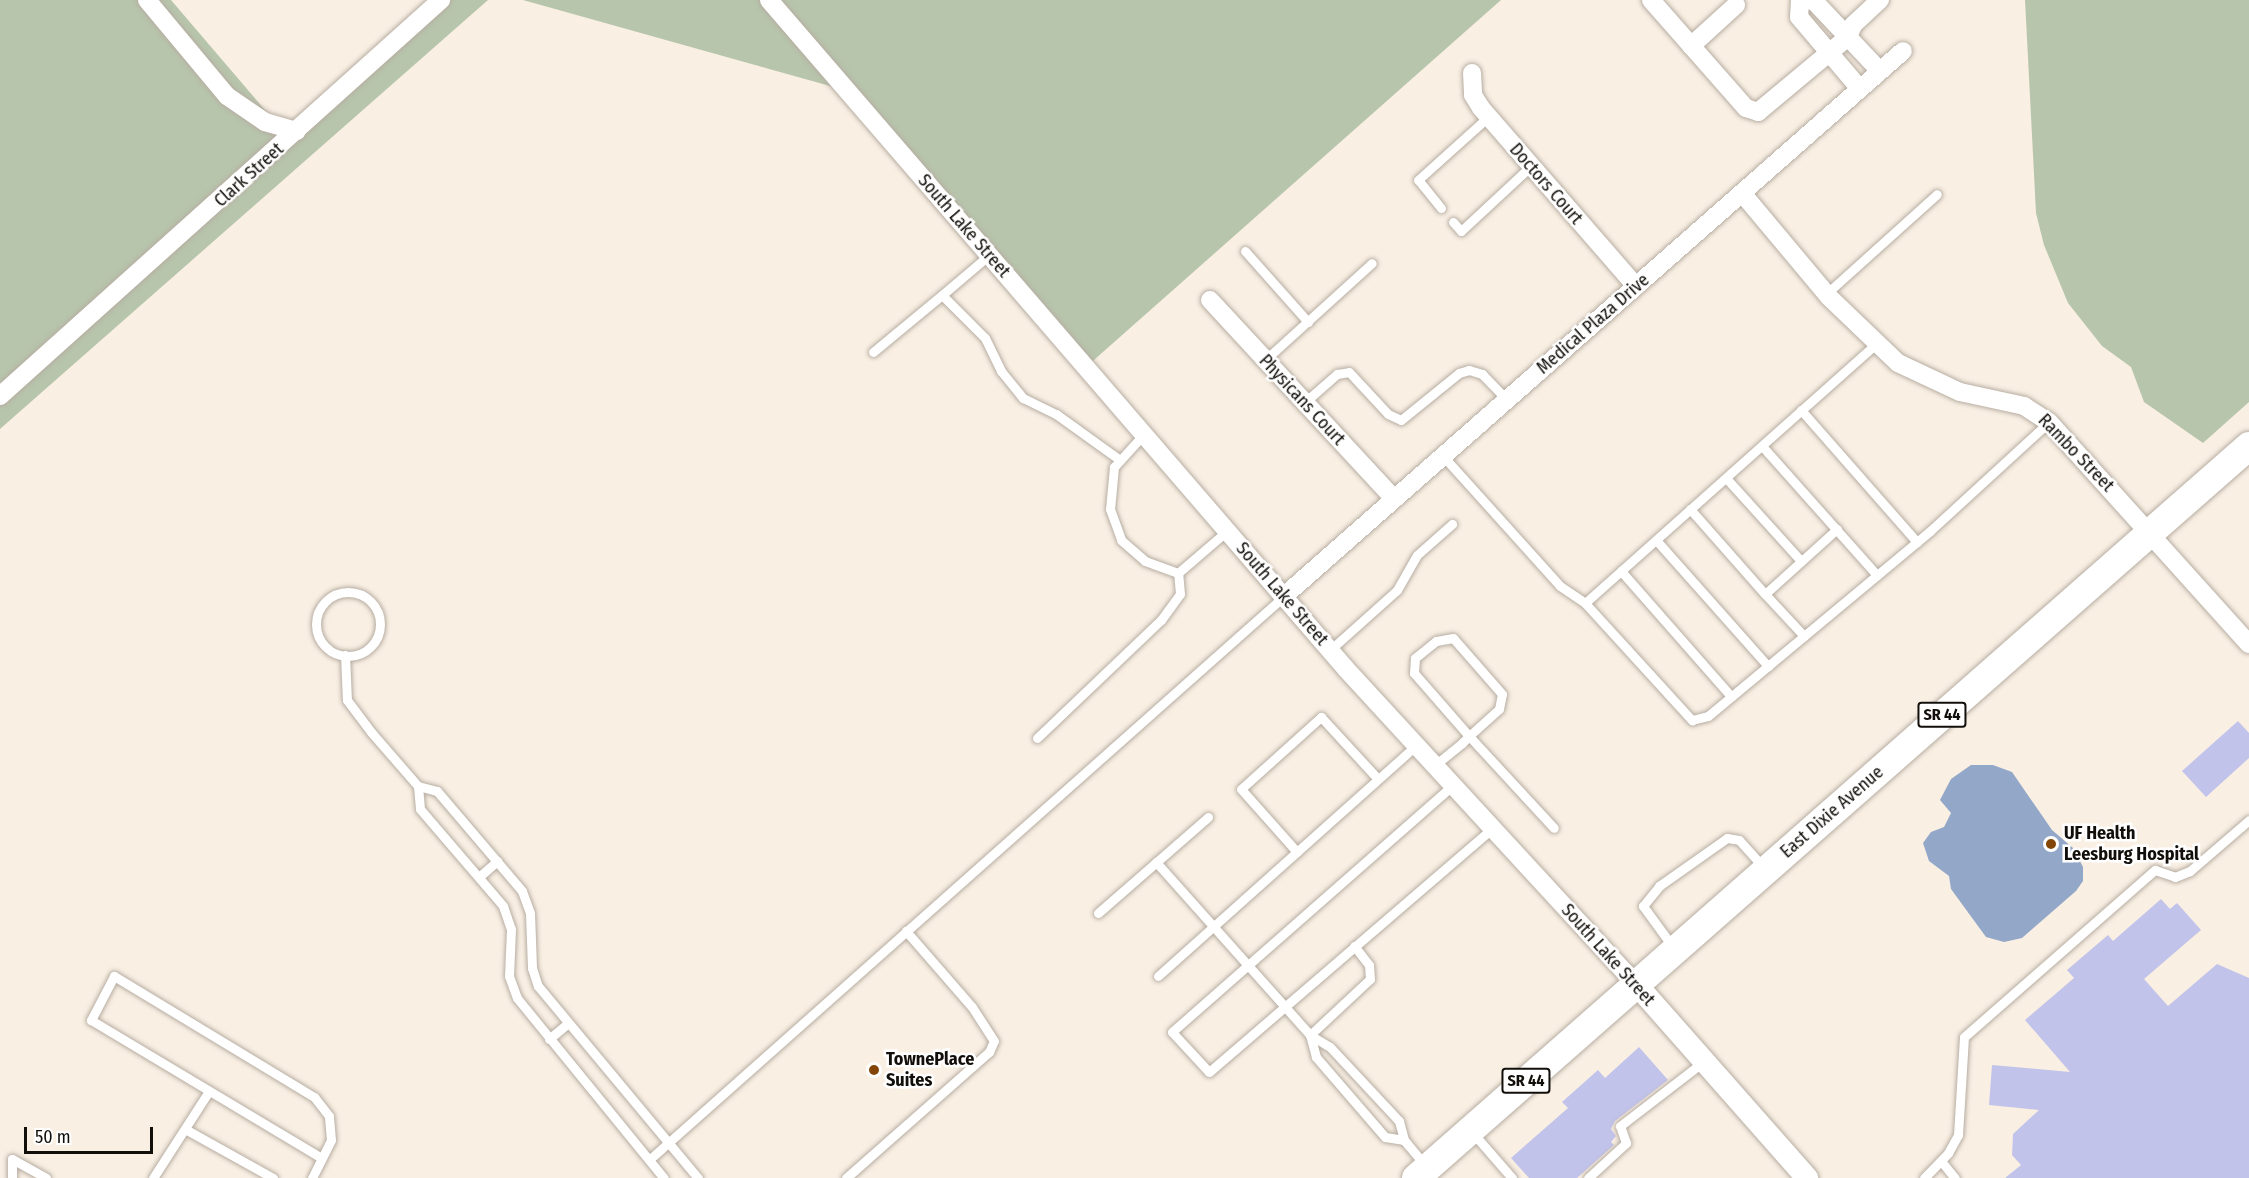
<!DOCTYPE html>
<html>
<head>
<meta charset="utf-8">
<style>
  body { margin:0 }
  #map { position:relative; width:2249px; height:1178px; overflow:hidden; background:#f9efe3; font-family:"Fira Sans Condensed",sans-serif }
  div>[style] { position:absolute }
  .green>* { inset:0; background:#b7c5ac }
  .water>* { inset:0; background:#93a7c9 }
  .building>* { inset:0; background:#c2c3ea }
  .roads { filter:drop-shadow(0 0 2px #b7ada2) drop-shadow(0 0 2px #b7ada2) }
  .service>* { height:9px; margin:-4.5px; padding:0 4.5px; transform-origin:4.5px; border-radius:4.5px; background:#fff }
  .service>.ring { margin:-4.5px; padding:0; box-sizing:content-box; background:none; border:9px solid #fff; border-radius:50% }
  .minor>* { height:18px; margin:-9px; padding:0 9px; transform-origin:9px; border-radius:9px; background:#fff }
  .tertiary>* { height:22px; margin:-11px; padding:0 11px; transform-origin:11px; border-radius:11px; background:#fff }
  .primary>* { height:28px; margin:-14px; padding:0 14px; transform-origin:14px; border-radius:14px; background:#fff }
  .dots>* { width:16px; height:16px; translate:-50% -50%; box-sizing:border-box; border:3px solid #fff; border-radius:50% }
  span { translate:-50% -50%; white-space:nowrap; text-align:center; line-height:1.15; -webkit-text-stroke:5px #fff; paint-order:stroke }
  .shield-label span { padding:2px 4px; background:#fff; border:2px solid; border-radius:4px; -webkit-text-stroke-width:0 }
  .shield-label { font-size:16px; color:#120f0b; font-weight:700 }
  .street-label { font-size:18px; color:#120f0b }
  .poi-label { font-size:18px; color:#120f0b; font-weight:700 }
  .left { translate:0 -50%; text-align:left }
  .scale { position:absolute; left:24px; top:1127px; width:129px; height:27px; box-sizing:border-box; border:3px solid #120f0b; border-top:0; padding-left:8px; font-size:18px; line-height:21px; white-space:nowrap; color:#120f0b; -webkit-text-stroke:4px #fff; paint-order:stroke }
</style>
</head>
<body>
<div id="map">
  <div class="green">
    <i style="clip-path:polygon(0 0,171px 0,288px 137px,441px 0,488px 0,0 429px)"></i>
    <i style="clip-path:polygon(523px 0,1501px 0,1086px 367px,848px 91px)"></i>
    <i style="clip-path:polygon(2025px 0,2249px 0,2249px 402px,2203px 443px,2144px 402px,2131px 367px,2102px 346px,2068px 303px,2044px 245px,2036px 213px)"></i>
  </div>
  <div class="water">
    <i style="clip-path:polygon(1971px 765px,1993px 765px,2012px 772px,2052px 830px,2073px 848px,2083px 867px,2083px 881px,2076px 891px,2022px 938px,2004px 942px,1986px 937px,1951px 889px,1949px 876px,1929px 861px,1923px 843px,1931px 832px,1944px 827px,1951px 813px,1940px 800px,1951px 779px)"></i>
  </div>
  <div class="building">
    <i style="clip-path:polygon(2238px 721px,2249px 733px,2249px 758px,2206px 797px,2182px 771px)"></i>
    <i style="clip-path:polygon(2161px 899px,2170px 909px,2177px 903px,2201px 930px,2144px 979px,2168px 1006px,2217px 964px,2249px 978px,2249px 1178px,2005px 1178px,2021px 1165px,2012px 1155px,2013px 1134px,2039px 1110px,1989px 1105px,1992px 1065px,2070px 1072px,2025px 1020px,2074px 978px,2067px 970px,2108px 935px,2113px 941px)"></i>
    <i style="clip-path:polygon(1639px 1047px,1668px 1080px,1615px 1121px,1611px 1129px,1616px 1136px,1611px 1142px,1614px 1145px,1577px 1178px,1529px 1178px,1511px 1158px,1568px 1108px,1562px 1102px,1598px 1070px,1605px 1078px)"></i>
  </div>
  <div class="roads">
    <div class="service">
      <i style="left:1441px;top:208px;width:36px;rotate:-129deg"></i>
      <i style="left:1418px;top:180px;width:94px;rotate:-42deg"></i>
      <i style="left:1453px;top:222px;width:12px;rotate:48deg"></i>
      <i style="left:1461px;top:231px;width:96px;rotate:-42.9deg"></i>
      <i style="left:1245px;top:251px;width:95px;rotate:48.4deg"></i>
      <i style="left:1826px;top:294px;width:149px;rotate:-42deg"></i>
      <i style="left:942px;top:295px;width:62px;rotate:-40.4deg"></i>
      <i style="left:873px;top:352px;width:89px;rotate:-39.6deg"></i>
      <i style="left:942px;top:295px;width:61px;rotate:45deg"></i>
      <i style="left:985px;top:338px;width:37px;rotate:64deg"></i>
      <i style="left:1001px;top:371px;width:35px;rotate:51deg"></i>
      <i style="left:1023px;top:398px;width:37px;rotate:26deg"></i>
      <i style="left:1056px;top:414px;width:79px;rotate:35.7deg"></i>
      <i style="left:1265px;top:360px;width:144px;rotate:-42.2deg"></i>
      <i style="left:1305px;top:402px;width:43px;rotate:-41.2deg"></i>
      <i style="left:1337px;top:374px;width:12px;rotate:-9deg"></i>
      <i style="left:1349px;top:372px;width:57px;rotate:47.1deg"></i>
      <i style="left:1388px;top:414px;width:14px;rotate:25deg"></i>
      <i style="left:1401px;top:420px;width:75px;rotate:-39deg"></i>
      <i style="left:1459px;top:373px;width:10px;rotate:-17deg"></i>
      <i style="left:1469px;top:370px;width:14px;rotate:17deg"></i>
      <i style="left:1482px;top:374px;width:36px;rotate:46deg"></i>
      <i style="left:1801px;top:410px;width:176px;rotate:48.7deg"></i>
      <i style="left:1144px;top:434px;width:45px;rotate:132.3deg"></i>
      <i style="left:1114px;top:467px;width:42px;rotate:95.4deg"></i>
      <i style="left:1110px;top:509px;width:33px;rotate:70deg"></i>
      <i style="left:1121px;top:540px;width:32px;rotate:41deg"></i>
      <i style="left:1145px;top:561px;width:35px;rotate:20deg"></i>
      <i style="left:1178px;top:573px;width:65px;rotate:-40.6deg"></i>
      <i style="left:1762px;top:446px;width:173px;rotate:48.3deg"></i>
      <i style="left:1443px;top:456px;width:175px;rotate:48deg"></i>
      <i style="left:1560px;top:586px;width:30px;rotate:34deg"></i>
      <i style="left:1585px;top:603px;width:159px;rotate:47.6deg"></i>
      <i style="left:1692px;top:720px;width:16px;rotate:-14deg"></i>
      <i style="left:1708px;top:716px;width:289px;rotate:-39.8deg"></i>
      <i style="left:1930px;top:531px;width:161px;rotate:-42.5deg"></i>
      <i style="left:1726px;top:478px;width:112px;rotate:47.9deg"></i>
      <i style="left:1690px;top:509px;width:113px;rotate:48.6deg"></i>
      <i style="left:1656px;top:540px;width:169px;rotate:48.4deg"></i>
      <i style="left:1621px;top:571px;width:167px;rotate:48.7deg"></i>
      <i class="ring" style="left:316px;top:592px;width:55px;height:55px"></i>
      <i style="left:1585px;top:603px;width:390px;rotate:-41.7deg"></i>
      <i style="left:1804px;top:636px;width:57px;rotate:-132.9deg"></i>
      <i style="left:1765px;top:594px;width:97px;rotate:-42.1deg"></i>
      <i style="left:1330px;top:650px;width:90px;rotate:-41.8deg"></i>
      <i style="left:1397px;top:590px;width:40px;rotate:-60.3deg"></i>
      <i style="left:1417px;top:555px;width:47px;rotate:-41.5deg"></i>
      <i style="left:345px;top:655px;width:45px;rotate:87.5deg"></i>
      <i style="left:347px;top:700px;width:40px;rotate:53deg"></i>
      <i style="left:371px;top:732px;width:72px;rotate:49deg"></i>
      <i style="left:418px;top:786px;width:20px;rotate:15deg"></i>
      <i style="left:437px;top:791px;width:131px;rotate:49.6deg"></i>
      <i style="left:522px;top:891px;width:23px;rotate:70deg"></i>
      <i style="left:530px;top:913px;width:55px;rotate:87.9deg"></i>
      <i style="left:532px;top:968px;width:19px;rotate:72deg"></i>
      <i style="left:538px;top:986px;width:250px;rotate:50.2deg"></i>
      <i style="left:1037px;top:738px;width:171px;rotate:-43.6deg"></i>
      <i style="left:1161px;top:620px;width:32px;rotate:-54deg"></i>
      <i style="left:1180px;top:594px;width:21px;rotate:-95deg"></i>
      <i style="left:1435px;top:765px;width:35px;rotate:-39deg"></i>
      <i style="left:1462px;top:743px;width:10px;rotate:-45deg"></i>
      <i style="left:1469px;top:736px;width:40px;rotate:-42deg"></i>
      <i style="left:1499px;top:709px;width:15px;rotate:-79deg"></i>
      <i style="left:1502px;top:694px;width:74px;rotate:-131.2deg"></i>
      <i style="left:1453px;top:638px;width:17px;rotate:170deg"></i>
      <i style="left:1436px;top:641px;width:27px;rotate:141deg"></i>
      <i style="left:1415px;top:658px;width:15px;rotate:94deg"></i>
      <i style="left:1414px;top:673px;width:84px;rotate:48.9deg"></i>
      <i style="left:1469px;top:736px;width:125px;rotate:47.3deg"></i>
      <i style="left:1453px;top:785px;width:374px;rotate:138.7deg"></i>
      <i style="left:1172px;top:1032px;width:54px;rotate:47.2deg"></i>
      <i style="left:1209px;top:1072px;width:373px;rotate:-40.7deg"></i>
      <i style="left:418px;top:786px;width:23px;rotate:85deg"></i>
      <i style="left:420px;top:809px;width:128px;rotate:49.4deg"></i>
      <i style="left:503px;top:906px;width:24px;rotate:71deg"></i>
      <i style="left:511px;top:929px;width:47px;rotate:92.4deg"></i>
      <i style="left:509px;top:976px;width:23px;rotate:70deg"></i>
      <i style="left:517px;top:998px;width:232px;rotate:50.8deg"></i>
      <i style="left:1297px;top:852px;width:84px;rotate:-131.6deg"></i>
      <i style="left:1241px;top:789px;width:108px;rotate:-42deg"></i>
      <i style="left:1321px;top:717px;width:84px;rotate:47.4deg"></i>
      <i style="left:1156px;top:862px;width:232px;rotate:48.3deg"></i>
      <i style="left:1310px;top:1035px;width:82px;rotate:-43deg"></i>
      <i style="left:1370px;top:979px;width:14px;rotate:-94deg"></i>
      <i style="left:1369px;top:965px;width:24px;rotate:-128deg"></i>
      <i style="left:480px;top:876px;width:23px;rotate:-41deg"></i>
      <i style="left:1098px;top:913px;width:146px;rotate:-41.1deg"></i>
      <i style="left:1673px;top:947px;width:51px;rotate:-126.2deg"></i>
      <i style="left:1643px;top:906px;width:26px;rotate:-51deg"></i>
      <i style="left:1659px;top:886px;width:83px;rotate:-35.2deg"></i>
      <i style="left:1727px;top:838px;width:12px;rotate:9deg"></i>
      <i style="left:1739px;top:840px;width:38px;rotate:48deg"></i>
      <i style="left:1158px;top:976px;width:346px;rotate:-41.8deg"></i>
      <i style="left:549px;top:1039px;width:25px;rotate:-40deg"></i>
      <i style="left:185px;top:1129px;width:101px;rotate:29.1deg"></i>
      <i style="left:1472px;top:1132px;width:61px;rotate:49deg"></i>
      <i style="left:1404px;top:1140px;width:19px;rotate:-171deg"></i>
      <i style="left:1385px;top:1137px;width:106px;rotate:-130.8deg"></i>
      <i style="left:1316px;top:1057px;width:23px;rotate:-105deg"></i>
      <i style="left:1310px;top:1035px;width:23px;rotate:31deg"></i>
      <i style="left:1330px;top:1047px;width:101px;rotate:47deg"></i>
      <i style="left:1399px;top:1121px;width:20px;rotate:75deg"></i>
      <i style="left:1404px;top:1140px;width:34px;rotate:50deg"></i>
      <i style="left:650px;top:1159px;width:846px;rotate:-41.6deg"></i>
      <i style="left:1941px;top:1161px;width:22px;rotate:51deg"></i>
      <i style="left:12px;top:1178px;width:19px;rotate:-90deg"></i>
      <i style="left:12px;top:1159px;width:39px;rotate:29deg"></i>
      <i style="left:153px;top:1178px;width:103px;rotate:-57.2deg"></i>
      <i style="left:312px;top:1178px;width:42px;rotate:-63.4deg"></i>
      <i style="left:331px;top:1140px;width:24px;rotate:-95deg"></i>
      <i style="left:329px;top:1116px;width:24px;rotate:-128deg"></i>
      <i style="left:314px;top:1097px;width:234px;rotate:-148.8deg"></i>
      <i style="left:114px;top:976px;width:50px;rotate:117.6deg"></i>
      <i style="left:91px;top:1020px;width:269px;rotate:30.9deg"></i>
      <i style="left:846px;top:1178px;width:191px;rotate:-41.4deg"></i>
      <i style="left:989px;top:1052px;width:12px;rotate:-66deg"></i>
      <i style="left:994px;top:1041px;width:40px;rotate:-122.9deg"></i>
      <i style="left:972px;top:1007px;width:101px;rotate:-131deg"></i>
      <i style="left:1588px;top:1178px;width:52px;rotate:-42.6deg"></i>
      <i style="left:1626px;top:1143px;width:18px;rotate:-109deg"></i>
      <i style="left:1620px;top:1126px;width:105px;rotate:-37.6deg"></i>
      <i style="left:1924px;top:1178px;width:35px;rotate:-46deg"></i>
      <i style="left:1948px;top:1153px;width:21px;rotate:-61deg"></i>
      <i style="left:1958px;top:1135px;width:98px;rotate:-86.5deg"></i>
      <i style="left:1964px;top:1037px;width:254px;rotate:-41.2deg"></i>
      <i style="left:2155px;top:870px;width:21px;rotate:19deg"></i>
      <i style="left:2175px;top:877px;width:16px;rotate:-22deg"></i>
      <i style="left:2190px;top:871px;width:78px;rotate:-40.8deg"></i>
    </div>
    <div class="minor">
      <i style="left:147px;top:0;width:125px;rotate:50.2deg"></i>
      <i style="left:227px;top:96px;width:46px;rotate:34.4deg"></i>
      <i style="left:265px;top:122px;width:33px;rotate:16deg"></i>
      <i style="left:769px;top:0;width:883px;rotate:49.22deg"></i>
      <i style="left:1346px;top:669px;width:428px;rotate:47.4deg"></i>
      <i style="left:1651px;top:0;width:144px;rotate:48.7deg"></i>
      <i style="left:1746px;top:108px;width:13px;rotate:18deg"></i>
      <i style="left:1758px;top:112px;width:117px;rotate:-39.8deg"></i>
      <i style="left:1848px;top:37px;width:13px;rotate:-67deg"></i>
      <i style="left:1853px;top:25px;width:37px;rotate:-43deg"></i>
      <i style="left:1800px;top:0;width:17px;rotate:93deg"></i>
      <i style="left:1799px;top:17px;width:94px;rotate:49.7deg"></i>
      <i style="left:1807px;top:0;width:7px;rotate:8deg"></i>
      <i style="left:1814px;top:1px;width:96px;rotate:46.7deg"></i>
      <i style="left:1691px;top:46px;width:61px;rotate:-42.3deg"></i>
      <i style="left:1472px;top:73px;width:22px;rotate:87deg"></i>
      <i style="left:1473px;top:95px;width:15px;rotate:58deg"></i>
      <i style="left:1481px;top:108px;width:236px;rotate:49deg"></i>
      <i style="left:1742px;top:193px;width:136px;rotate:50.1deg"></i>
      <i style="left:1829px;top:297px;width:95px;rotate:43.7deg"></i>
      <i style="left:1898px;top:363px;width:68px;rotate:25.1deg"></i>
      <i style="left:1960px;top:392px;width:66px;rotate:12.3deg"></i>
      <i style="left:2024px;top:406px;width:30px;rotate:33deg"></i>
      <i style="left:2049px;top:422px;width:299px;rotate:48deg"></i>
      <i style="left:1210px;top:300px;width:271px;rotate:47.2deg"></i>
      <i style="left:0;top:396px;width:593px;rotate:-41.92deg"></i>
      <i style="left:1283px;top:597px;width:826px;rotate:-41.37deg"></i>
    </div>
    <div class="tertiary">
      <i style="left:1636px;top:984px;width:259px;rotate:48.6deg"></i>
    </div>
    <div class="primary">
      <i style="left:1416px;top:1178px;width:1109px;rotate:-41.31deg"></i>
    </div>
  </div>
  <div class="dots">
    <i style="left:2051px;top:844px;background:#844608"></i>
    <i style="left:874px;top:1070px;background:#844608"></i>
  </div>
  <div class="shield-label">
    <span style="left:1942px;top:715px">SR 44</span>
    <span style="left:1526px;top:1081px">SR 44</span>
  </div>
  <div class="street-label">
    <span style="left:249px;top:175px;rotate:-42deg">Clark Street</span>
    <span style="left:1546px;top:184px;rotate:49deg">Doctors Court</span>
    <span style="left:964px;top:226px;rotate:49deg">South Lake Street</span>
    <span style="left:1593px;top:324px;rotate:-41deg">Medical Plaza Drive</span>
    <span style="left:1302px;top:400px;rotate:47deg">Physicans Court</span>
    <span style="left:2076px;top:453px;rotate:46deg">Rambo Street</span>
    <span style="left:1282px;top:594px;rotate:49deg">South Lake Street</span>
    <span style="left:1832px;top:812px;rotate:-41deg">East Dixie Avenue</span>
    <span style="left:1608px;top:955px;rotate:48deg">South Lake Street</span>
  </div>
  <div class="poi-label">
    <span class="left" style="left:2064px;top:844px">UF Health<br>Leesburg Hospital</span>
    <span class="left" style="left:886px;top:1070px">TownePlace<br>Suites</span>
  </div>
  <div class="scale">50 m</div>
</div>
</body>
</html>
